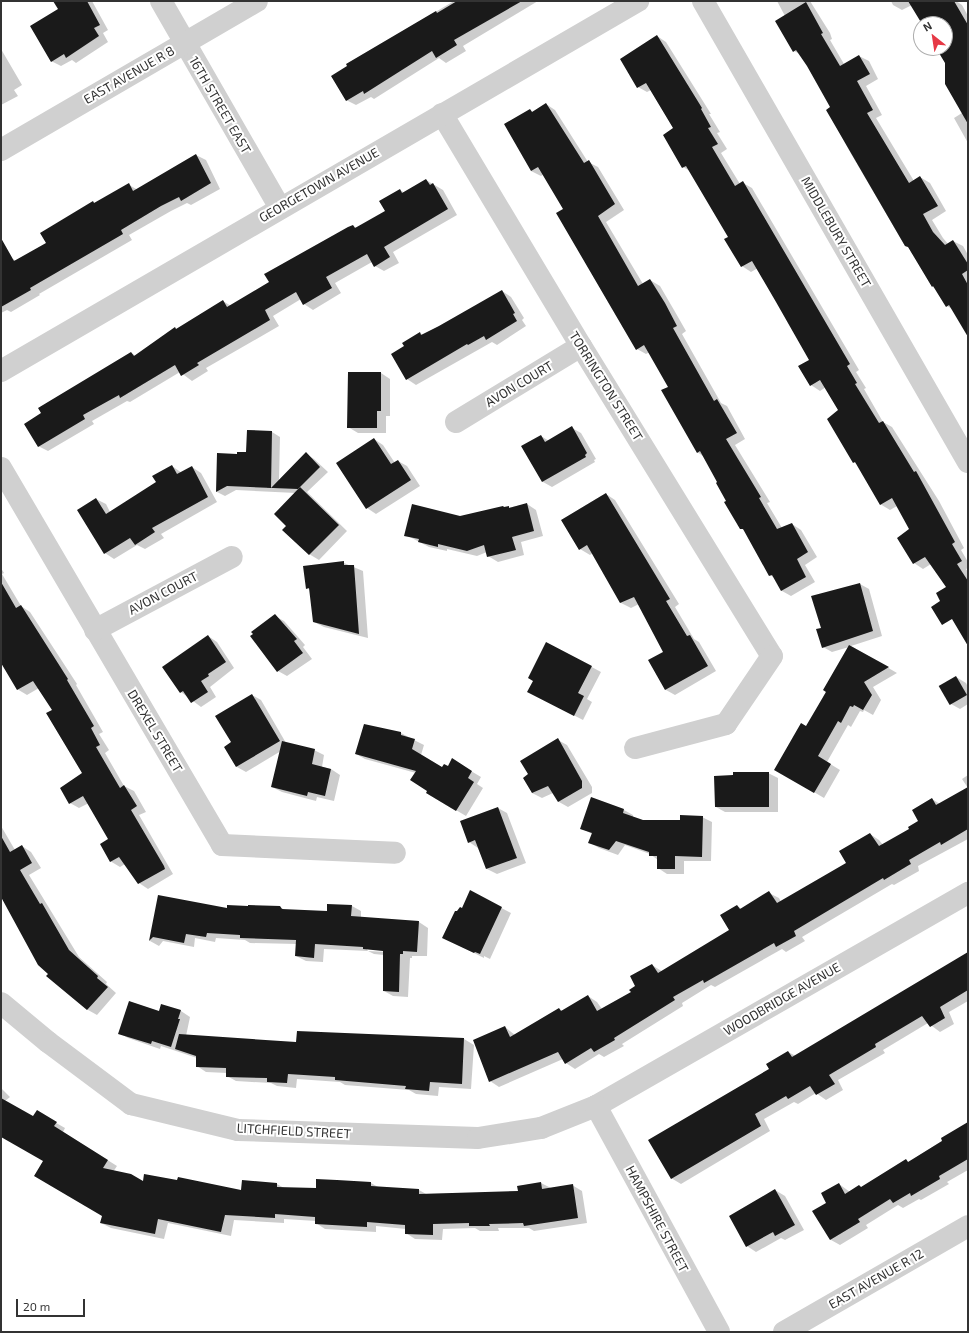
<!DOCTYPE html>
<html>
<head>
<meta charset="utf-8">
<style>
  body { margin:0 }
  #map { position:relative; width:969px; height:1333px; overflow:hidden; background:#fff; font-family:"Exo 2",sans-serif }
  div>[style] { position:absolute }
  .shadow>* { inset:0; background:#0003 }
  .building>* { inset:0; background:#1a1a1a; transform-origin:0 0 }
  .minor>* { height:22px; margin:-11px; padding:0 11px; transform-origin:11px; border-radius:11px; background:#d0d0d0 }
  span { translate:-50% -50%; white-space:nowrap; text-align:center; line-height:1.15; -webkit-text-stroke:4px #fff; paint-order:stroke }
  .street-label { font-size:13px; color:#333 }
  .frame { position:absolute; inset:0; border:2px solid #333; pointer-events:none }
  .north { position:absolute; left:913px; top:16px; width:40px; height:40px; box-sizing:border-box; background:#fff; border:1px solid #adadad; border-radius:50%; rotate:330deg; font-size:11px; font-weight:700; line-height:16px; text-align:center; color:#333 }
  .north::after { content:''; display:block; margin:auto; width:14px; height:18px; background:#e63946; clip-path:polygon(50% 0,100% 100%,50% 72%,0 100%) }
  .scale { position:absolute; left:16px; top:1299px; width:69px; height:18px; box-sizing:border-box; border:2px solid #333; border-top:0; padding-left:5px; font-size:12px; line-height:14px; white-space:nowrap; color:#333; -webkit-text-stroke:3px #fff; paint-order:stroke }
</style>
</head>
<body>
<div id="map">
  <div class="shadow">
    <i style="clip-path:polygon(54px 1px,92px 1px,108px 30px,103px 33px,108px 42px,76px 63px,72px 60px,61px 66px,51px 61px,59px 9px)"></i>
    <i style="clip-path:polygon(454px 1px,538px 1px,463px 46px,466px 51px,446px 63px,439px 58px,374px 99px,371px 97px,356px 105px,346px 100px,349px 66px,347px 64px)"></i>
    <i style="clip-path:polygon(777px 1px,810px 1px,830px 33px,832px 39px,830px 40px,844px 64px,859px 56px,869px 61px,878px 79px,866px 86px,882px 115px,876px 118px,914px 181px,920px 177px,930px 183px,946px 211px,932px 220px,943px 238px,948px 244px,953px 241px,963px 246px,968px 255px,968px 335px,954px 310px,947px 306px,936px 289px,932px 286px,910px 248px,905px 246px,850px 152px,827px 110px,832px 108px,800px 54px,794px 51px,785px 16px)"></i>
    <i style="clip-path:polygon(891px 1px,956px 1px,962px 5px,968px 16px,968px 143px,954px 118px,962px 113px,957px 81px,937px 48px,945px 48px,945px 24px,923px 24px,912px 5px,902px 10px,893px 5px)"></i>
    <i style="clip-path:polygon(657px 36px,666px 42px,711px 114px,709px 114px,720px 132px,717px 133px,727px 149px,721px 153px,740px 184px,743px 183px,752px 188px,859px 370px,856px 372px,866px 388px,864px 389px,883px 422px,892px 427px,939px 501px,964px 548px,961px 550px,968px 562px,968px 568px,966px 569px,968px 572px,968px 628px,948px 587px,931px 564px,923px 569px,914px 563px,911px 529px,897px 506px,890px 510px,880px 504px,858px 465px,854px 462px,839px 410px,826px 387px,820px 391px,811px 385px,810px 360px,758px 268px,751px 272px,742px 266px,729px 237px,690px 171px,683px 167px,674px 129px,651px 90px,647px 92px,638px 87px)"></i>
    <i style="clip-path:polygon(1px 49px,22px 85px,14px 90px,18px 96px,1px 105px)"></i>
    <i style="clip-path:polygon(546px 104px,555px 110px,588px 162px,598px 167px,624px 210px,606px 222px,643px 284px,650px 280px,660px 286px,674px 310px,686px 331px,682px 334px,721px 403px,727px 406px,745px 439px,735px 445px,770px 502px,767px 503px,782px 528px,792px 524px,801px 530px,817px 557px,805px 565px,815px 582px,791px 596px,782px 591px,775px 578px,770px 575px,745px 531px,741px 528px,719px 482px,703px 456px,697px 452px,669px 387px,650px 352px,646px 354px,637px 349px,565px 209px,544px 174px,541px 176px,531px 171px,530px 110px,533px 112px)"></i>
    <i style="clip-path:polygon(196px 155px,206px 160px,220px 189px,191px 205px,187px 203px,171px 211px,129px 235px,132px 240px,39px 294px,40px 295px,11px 312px,7px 310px,1px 313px,1px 266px,13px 259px,16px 261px,47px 243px,93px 202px,96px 204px,129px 185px,138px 190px)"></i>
    <i style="clip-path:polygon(426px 180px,443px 190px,457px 215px,393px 252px,399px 263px,384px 271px,375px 266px,372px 262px,335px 283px,341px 293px,313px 310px,304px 304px,301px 299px,273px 316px,279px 326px,206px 368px,208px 371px,192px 381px,180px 372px,130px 402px,127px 401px,92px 421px,94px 424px,48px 451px,38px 446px,42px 414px,39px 408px,131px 353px,136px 356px,223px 301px,231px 306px,270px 283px,353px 226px,357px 228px,386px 212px,400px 190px,405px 193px)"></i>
    <i style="clip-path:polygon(502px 291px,511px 297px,524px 318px,522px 320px,526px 326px,497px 345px,492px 342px,416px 385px,407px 379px,405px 346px,420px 333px,423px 335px)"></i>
    <i style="clip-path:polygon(381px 373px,390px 379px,390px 416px,386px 416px,386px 433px,358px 433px,348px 427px)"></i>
    <i style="clip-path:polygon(572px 428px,581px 433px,596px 459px,594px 460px,595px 462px,552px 487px,543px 482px,541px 436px,549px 441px)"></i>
    <i style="clip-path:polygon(272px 432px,280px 437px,279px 480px,306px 454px,314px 459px,328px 472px,307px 492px,347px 531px,319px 560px,309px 554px,288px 526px,296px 493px,236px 490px,225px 496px,217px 492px,218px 454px,238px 455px,247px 453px)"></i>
    <i style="clip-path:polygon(374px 439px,383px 445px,395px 463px,398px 461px,407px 466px,420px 486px,376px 514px,367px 508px)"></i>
    <i style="clip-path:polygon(172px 466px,182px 473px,192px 467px,201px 473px,217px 502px,161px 534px,164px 538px,145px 549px,137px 545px,114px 559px,105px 553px,96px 499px,106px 504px,110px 512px,157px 483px)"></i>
    <i style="clip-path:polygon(606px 494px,615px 500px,679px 604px,675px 607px,694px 639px,699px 642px,716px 671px,675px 695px,666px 690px,649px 661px,664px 652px,639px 604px,631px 608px,621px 603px,593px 553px,590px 555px,580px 549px,563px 520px)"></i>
    <i style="clip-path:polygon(527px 504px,536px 510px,543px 536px,521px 542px,524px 555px,498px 562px,488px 556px,487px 552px,477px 556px,447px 549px,447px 551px,429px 547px,406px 535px,460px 517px)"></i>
    <i style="clip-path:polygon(344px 563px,363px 571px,368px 638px,324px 627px,314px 622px,310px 590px,307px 588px)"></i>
    <i style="clip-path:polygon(1px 568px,4px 573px,2px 574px,21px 606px,30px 612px,77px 684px,76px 685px,103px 732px,99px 734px,109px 750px,105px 753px,124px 786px,134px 791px,146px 812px,139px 815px,173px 874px,148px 889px,139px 883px,125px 864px,120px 867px,110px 861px,110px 840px,89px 803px,79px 808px,70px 803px,83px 774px,53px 710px,39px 688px,27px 695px,17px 689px,1px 649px)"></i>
    <i style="clip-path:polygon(860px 584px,869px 589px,882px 636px,851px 646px,897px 673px,873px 687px,881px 700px,873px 715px,864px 710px,863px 712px,860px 711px,851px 727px,848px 725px,827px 762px,840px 770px,824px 798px,775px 769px,807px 728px,849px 647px,832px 652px,823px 647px,822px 628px)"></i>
    <i style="clip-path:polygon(275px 616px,284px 621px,305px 645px,303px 647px,312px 659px,287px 676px,278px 671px)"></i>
    <i style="clip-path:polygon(208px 636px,217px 642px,234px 668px,210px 687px,216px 697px,201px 707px,181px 692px)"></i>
    <i style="clip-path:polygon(547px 643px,601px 672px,587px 699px,592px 702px,583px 720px,538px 697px,534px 681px)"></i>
    <i style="clip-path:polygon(956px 677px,966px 683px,968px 687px,968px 704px,960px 709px,951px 704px)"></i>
    <i style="clip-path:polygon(252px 695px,261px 700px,286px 743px,314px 750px,324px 755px,322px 767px,331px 769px,340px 775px,334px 801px,317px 797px,316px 801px,282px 792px,272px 787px,281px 751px,246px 772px,237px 767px,225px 747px,232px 743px)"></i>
    <i style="clip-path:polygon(364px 725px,401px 733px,414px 740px,424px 745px,421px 755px,443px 768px,461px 765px,481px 777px,477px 784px,483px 788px,466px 816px,427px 793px,428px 790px,416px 773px,365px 759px,356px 754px)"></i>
    <i style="clip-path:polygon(558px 740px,567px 745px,592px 787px,592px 793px,568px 807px,559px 802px,553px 793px,542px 798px,532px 793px,530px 775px)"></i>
    <i style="clip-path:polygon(768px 773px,778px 778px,778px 812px,725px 812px,716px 807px)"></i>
    <i style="clip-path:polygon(968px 775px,968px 839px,918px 866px,919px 871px,894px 885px,892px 884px,802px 937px,805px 941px,786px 952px,782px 949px,715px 987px,711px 985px,682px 1003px,683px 1006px,622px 1044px,624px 1046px,604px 1057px,599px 1054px,575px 1069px,566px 1063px,563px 1059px,499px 1087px,490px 1081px,505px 1027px,515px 1035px,559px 1009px,563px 1011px,588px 996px,597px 1002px,602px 1009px,632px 993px,652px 965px,663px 972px,730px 930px,737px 906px,742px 909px,769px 893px,779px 898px,781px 902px,848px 863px,870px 834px,879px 840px,883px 845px,910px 829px,919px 821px,932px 799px,940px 804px,968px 788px,962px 779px)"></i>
    <i style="clip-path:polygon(591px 799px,624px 810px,633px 815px,633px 817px,643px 821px,681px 821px,702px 817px,712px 822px,711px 861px,684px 861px,684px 874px,667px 874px,658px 868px,658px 860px,650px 854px,625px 845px,618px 855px,599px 848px,589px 842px,592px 834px,581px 828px)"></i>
    <i style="clip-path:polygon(498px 808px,507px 813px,526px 863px,497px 874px,487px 869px,478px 848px,469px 842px)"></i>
    <i style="clip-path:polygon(1px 826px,15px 850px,22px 846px,31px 852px,41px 868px,29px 875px,79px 957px,107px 982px,106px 984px,116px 993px,97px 1015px,88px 1010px,48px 976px,49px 974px,1px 896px)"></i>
    <i style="clip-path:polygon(471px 892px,511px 913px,490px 959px,484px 956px,484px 958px,444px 938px,458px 913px,462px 909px)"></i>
    <i style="clip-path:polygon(evenodd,159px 896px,228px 909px,280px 907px,285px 910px,328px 912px,352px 906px,361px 911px,361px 918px,419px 922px,428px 928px,427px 956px,412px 956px,412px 958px,410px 958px,408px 997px,393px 996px,384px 991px,384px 955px,374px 954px,368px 951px,324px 949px,323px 962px,306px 961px,296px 956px,297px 944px,250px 943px,245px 940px,216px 938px,215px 942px,195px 938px,194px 947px,163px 941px,159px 946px,150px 941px,159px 896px,366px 948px,388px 950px,388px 952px,368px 951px,366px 948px)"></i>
    <i style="clip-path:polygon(968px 954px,968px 1001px,949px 1012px,954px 1024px,940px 1032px,928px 1023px,883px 1050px,885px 1053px,838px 1080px,843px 1090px,826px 1100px,816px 1093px,798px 1104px,794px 1102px,764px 1119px,770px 1131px,681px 1184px,671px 1178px,788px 1052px,796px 1056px)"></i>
    <i style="clip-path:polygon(162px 1005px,181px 1011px,190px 1017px,186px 1036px,297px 1043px,298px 1032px,464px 1039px,474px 1045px,471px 1089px,439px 1087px,438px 1096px,416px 1094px,409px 1090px,345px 1085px,340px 1082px,297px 1079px,296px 1088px,277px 1086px,271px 1083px,236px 1081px,227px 1076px,227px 1073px,206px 1072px,197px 1066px,197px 1058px,161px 1046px,160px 1049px,128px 1038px,119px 1033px,160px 1013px)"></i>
    <i style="clip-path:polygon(1px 1088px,10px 1097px,5px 1101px,33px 1118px,37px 1112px,65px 1128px,63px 1132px,117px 1166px,113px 1172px,143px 1182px,242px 1191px,277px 1184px,284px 1188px,317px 1189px,371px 1183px,378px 1187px,419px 1190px,426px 1194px,519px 1192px,518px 1186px,541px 1183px,551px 1188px,572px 1185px,582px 1191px,587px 1223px,534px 1231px,529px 1228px,498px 1228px,499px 1231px,480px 1231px,475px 1228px,443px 1229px,442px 1240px,415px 1239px,406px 1233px,406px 1229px,376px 1226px,376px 1232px,325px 1229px,316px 1223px,316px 1221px,284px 1219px,284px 1223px,234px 1220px,231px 1236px,168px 1223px,164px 1239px,111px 1228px,101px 1223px,103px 1215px,44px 1161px,1px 1136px)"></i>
    <i style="clip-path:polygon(968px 1124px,968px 1170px,947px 1182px,949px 1184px,921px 1200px,919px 1199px,903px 1208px,898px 1205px,866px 1225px,868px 1228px,840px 1245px,831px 1240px,814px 1212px,828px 1203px,839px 1184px,850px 1192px,862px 1188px,906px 1161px,909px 1162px)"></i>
    <i style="clip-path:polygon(775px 1190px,785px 1196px,804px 1230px,785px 1240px,781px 1238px,756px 1252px,747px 1246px)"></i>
  </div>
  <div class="building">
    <i style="clip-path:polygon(53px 1px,87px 1px,100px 25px,94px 28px,99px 36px,66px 58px,64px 54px,51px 62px,30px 26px,58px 9px)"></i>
    <i style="clip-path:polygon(457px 1px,522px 1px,454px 40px,457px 45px,436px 58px,432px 51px,364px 94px,363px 91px,346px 101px,331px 76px,347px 66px,346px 64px,436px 11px,437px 13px)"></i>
    <i style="clip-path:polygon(908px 1px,954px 1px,968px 25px,968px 124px,945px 84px,945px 63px,936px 48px,945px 48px,945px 24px,922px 24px)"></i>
    <i style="clip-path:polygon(806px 2px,823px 33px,821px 34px,840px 66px,859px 55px,870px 74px,857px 81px,873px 110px,867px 113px,909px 183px,920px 176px,938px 206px,923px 214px,933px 232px,945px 245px,953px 240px,968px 264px,968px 270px,962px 274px,968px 285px,968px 337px,949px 305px,946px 307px,933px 286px,932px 287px,908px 247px,905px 246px,826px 110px,830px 107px,807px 66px,796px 50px,793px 52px,775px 21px)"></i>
    <i style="clip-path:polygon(657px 35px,702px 108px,701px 109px,711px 127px,708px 128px,718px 144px,712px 147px,735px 186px,743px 181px,850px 364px,847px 366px,857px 383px,855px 384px,879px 423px,883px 421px,914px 472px,916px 471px,955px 542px,952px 544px,962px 561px,957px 564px,968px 581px,968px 646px,952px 619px,942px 625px,931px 607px,940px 601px,936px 593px,946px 587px,925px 557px,913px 564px,897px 538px,909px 529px,892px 498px,880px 505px,855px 462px,853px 463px,827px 419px,838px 410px,820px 380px,810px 386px,798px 366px,809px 360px,776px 302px,752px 261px,741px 267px,724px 239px,728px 237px,686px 166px,682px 168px,663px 135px,673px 128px,646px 83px,637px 88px,620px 59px)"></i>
    <i style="clip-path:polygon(546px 103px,584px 163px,589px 160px,615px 204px,598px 216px,638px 286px,650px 279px,665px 303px,677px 326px,673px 328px,714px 401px,717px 399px,737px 433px,726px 439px,761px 497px,759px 498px,777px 529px,792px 523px,808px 552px,797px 559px,806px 577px,781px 591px,772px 575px,769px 576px,743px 529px,740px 529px,724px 502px,726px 501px,716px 483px,717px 482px,700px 451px,697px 453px,661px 390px,668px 387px,644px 345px,636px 350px,556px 213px,563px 209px,538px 167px,531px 171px,504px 124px,530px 109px,532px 112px)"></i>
    <i style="clip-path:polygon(196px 154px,211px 183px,181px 201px,179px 197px,161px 206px,121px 230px,123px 234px,30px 288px,31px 290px,1px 307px,1px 238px,14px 261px,46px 243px,40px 233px,93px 201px,94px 203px,129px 183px,133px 191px)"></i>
    <i style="clip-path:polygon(426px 179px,430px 185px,433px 183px,448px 209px,384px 247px,390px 257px,374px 267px,367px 254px,326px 277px,332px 288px,303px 305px,296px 292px,265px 310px,270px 320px,197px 363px,199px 365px,181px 376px,175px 365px,120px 398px,119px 395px,83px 415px,85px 419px,38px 447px,24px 424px,41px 413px,38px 408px,131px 352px,134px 356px,175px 327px,176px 329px,223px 300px,227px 307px,269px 282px,264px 274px,266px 273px,348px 227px,353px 225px,355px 228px,385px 211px,379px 201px,400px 189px,402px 193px)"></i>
    <i style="clip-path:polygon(502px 290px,515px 313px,513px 314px,517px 321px,486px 340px,484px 336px,468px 345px,467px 344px,406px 380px,391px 354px,404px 346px,402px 343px,420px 332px,421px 335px,439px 326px)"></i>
    <i style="clip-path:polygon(348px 372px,381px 372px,381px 411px,377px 411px,377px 428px,347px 428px)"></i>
    <i style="clip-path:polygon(572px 426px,587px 453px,585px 455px,586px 457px,542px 482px,521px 446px,541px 435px,545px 442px)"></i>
    <i style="clip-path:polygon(247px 430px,272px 431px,271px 488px,306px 452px,320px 467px,298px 489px,227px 486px,216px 492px,217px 453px,237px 454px,237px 452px,246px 452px)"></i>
    <i style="clip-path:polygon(374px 438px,391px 464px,398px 460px,411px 480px,366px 509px,336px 463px)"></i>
    <i style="clip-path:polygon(172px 465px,177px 474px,192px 466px,208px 497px,152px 528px,155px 532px,135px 545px,130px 538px,104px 554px,77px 510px,96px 498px,106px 514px,156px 482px,152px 476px)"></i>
    <i style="clip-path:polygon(300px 487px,339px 525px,309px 555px,282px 530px,286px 526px,274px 514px)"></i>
    <i style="clip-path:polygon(606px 493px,670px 599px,666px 601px,687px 636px,690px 635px,708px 666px,665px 690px,648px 660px,663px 652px,634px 597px,620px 603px,587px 545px,579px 550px,561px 520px)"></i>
    <i style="clip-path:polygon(527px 503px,534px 531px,512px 537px,516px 550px,487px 557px,484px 545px,467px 551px,438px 544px,438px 547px,418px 542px,419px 539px,404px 536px,412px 504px,460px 516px,503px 506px,504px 507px,509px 506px,509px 508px)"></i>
    <i style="clip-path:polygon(344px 561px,344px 565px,354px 565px,359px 634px,313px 622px,309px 588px,306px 589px,303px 566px)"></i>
    <i style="clip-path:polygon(1px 582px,16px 608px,21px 605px,68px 679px,67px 680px,94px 726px,91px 728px,100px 745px,96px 747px,120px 788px,124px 785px,137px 806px,131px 810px,164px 866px,165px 869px,138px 884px,119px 857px,110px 862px,100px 844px,108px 839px,83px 796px,69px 804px,60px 788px,82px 773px,46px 713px,52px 710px,33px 681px,17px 690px,1px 663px)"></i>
    <i style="clip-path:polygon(860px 583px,873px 631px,822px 648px,816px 629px,821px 628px,811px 596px)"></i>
    <i style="clip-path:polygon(275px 614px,297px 639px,294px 641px,303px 653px,277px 672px,250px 636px,253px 634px,251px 632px)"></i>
    <i style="clip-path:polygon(208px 635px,226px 662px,208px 674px,209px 676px,201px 681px,208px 692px,191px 703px,183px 691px,180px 693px,162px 667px)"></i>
    <i style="clip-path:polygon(546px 642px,592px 666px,578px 693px,584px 696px,574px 716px,527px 692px,533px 681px,528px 678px)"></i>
    <i style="clip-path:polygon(849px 645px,889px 667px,864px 682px,872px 695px,863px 710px,854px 705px,853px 707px,850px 706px,841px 723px,838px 721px,818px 756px,831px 764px,814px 793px,774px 770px,801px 723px,806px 726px,826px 692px,823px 690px)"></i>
    <i style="left:956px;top:676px;width:22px;height:20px;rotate:60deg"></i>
    <i style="clip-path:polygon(252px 694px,280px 741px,236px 767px,224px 747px,231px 742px,215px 716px)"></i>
    <i style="clip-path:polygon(364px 724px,401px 732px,401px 735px,415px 739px,412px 749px,442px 767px,444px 764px,448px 766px,452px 758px,472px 771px,468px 778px,474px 782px,456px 811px,426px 793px,427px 791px,410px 780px,416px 771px,355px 754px)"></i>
    <i style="clip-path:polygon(558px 738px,582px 781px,582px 788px,558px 802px,548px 786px,532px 793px,523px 778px,528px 774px,520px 761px)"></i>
    <i style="clip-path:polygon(282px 741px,315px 749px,312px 764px,331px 769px,325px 796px,308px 792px,307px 796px,271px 787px)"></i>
    <i style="clip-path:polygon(733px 772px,769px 772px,769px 807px,715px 807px,714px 776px,733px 775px)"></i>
    <i style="clip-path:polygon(968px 787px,968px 829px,941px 845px,940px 842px,909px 860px,911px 864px,909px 865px,884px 880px,883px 878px,794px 931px,796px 936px,776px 947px,774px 943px,704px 983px,703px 980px,673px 997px,675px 1000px,614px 1038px,615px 1040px,594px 1052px,591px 1048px,565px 1064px,558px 1052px,489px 1082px,473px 1040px,505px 1026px,510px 1037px,559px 1008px,561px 1011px,588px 995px,597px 1011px,631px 992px,629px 990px,635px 986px,630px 976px,652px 964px,658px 973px,729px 930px,720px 915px,737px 905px,740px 909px,769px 891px,777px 903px,846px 863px,839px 851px,870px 833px,879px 846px,909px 829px,908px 827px,918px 821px,912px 810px,932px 798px,936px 805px)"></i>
    <i style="clip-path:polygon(591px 797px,624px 809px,623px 813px,643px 820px,680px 820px,680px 815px,703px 816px,702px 857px,675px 856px,675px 869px,657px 869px,657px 856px,649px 856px,649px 852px,616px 841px,609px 850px,588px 843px,592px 833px,580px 829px)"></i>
    <i style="clip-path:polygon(498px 807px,517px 858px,486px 869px,475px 840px,468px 843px,460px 821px)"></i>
    <i style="clip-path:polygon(1px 836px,10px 852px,22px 845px,32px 863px,20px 870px,40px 904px,42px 903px,69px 950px,98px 976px,97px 978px,108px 987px,87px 1010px,46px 976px,48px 974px,38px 965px,1px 897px)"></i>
    <i style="clip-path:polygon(470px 890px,502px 907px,480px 954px,475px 952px,474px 953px,442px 938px,455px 911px,457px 911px,460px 907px,462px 908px)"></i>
    <i style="clip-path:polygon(158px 895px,227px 908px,227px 905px,248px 906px,248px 905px,280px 906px,282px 909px,327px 911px,327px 904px,352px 905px,351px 916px,419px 921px,417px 952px,403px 951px,403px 954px,400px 954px,399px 992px,383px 991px,383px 951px,363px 949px,363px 947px,315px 944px,314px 958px,295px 956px,296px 940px,240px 938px,240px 935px,207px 933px,206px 937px,186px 934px,184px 943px,153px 937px,149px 941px)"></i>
    <i style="clip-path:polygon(968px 952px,968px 990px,940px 1007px,945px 1018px,930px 1027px,922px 1016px,875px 1044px,876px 1047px,829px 1075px,835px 1084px,816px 1095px,810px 1086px,788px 1099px,786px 1096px,755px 1114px,761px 1126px,671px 1179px,648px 1140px,769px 1069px,766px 1064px,788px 1051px,792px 1057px)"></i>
    <i style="clip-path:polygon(129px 1001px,159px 1011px,161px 1004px,181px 1010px,178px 1019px,180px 1019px,171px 1047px,152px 1041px,151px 1044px,118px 1034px)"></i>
    <i style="clip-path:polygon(297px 1031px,464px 1038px,462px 1084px,430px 1082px,429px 1091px,405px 1089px,406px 1086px,335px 1080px,335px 1077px,288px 1074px,287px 1083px,267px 1082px,267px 1078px,226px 1077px,226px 1068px,196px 1067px,196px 1056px,175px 1049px,179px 1034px,296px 1042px)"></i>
    <i style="clip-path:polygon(1px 1098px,33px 1116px,37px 1110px,57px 1122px,54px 1126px,108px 1160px,103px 1168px,131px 1174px,143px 1181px,144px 1174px,177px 1180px,178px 1177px,241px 1190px,242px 1180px,277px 1183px,277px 1187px,316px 1188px,316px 1179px,337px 1180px,371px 1182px,371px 1186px,419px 1189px,419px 1194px,518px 1191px,517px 1186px,541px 1182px,542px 1189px,573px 1184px,578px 1218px,524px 1226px,523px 1223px,489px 1224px,490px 1226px,469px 1226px,469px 1223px,433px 1224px,433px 1235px,405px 1234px,405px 1225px,367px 1222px,367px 1227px,315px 1224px,315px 1217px,275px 1214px,275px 1218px,225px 1215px,221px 1232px,158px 1219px,155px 1234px,100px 1223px,102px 1216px,34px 1176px,43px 1161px,1px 1137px)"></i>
    <i style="clip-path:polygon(968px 1122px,968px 1159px,939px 1176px,940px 1179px,911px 1196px,910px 1193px,893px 1203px,890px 1199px,858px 1219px,860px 1222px,830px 1240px,812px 1211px,826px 1203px,821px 1193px,839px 1183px,845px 1194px,859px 1185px,861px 1187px,906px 1159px,908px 1162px,942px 1141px,941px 1138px)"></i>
    <i style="clip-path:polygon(775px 1189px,795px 1225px,775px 1236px,773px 1232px,746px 1247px,729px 1216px)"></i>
  </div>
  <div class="minor">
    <i style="left:161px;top:1px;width:239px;rotate:60.1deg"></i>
    <i style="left:703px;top:1px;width:532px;rotate:60.11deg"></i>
    <i style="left:442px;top:114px;width:270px;rotate:59.1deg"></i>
    <i style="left:581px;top:346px;width:364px;rotate:58.4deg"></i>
    <i style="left:772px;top:656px;width:82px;rotate:124.1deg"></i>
    <i style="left:726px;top:724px;width:94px;rotate:165.2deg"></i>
    <i style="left:1px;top:150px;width:296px;rotate:-30.2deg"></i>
    <i style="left:1px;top:371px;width:737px;rotate:-30.15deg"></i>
    <i style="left:456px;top:422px;width:146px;rotate:-31.3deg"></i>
    <i style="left:1px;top:468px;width:437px;rotate:59.6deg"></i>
    <i style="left:222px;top:845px;width:173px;rotate:2.6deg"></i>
    <i style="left:95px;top:630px;width:155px;rotate:-28.1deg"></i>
    <i style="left:1px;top:1003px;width:61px;rotate:39.7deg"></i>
    <i style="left:48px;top:1042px;width:104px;rotate:36.8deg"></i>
    <i style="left:131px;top:1104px;width:110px;rotate:13.7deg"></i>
    <i style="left:238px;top:1130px;width:240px;rotate:1.9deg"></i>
    <i style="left:478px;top:1138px;width:64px;rotate:-9deg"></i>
    <i style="left:541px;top:1128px;width:59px;rotate:-21.8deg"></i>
    <i style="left:596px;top:1106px;width:429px;rotate:-29.8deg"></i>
    <i style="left:596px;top:1106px;width:257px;rotate:61.4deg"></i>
    <i style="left:784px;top:1332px;width:212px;rotate:-29.9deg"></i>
  </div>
  <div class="street-label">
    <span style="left:129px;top:75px;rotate:-30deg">EAST AVENUE R 8</span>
    <span style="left:220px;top:105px;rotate:60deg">16TH STREET EAST</span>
    <span style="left:319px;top:185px;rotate:-30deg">GEORGETOWN AVENUE</span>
    <span style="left:836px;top:232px;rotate:60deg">MIDDLEBURY STREET</span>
    <span style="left:519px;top:384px;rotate:-31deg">AVON COURT</span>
    <span style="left:606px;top:386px;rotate:58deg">TORRINGTON STREET</span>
    <span style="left:163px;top:593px;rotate:-28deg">AVON COURT</span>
    <span style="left:155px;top:731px;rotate:59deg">DREXEL STREET</span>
    <span style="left:782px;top:999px;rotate:-30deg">WOODBRIDGE AVENUE</span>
    <span style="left:294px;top:1131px;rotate:3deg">LITCHFIELD STREET</span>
    <span style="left:657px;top:1219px;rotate:62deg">HAMPSHIRE STREET</span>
    <span style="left:876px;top:1279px;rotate:-30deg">EAST AVENUE R 12</span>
  </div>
  <div class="frame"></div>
  <div class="north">N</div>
  <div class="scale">20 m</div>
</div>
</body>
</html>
